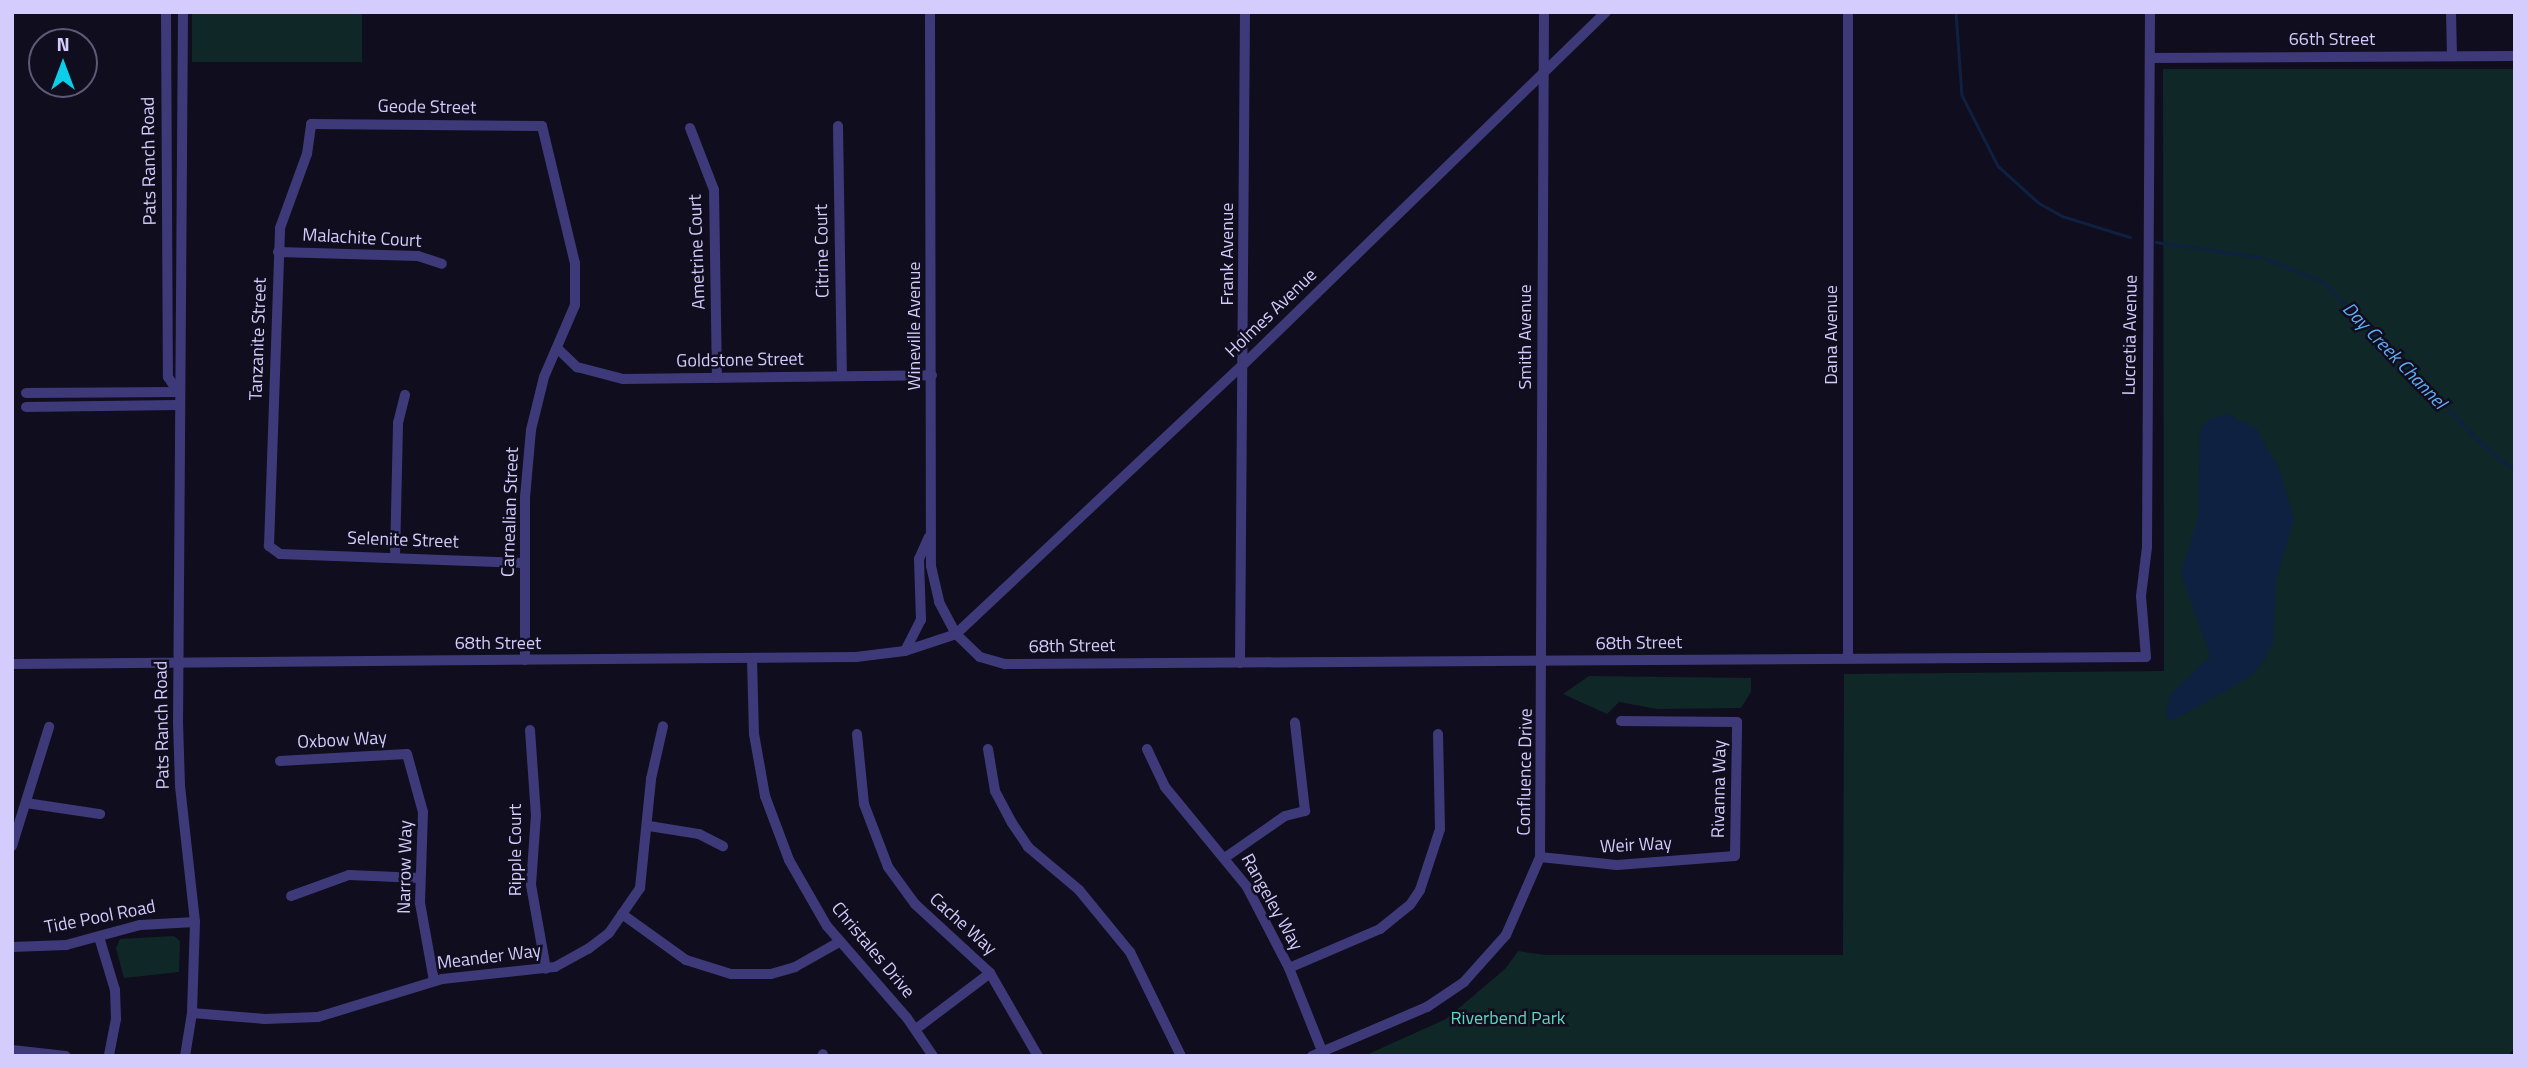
<!DOCTYPE html>
<html>
<head>
<meta charset="utf-8">
<style>
  body { margin:0 }
  #map { position:relative; width:2527px; height:1068px; overflow:hidden; background:#100d1e; font-family:"Titillium Web",sans-serif }
  div>[style] { position:absolute }
  .green>* { inset:0; background:#102727; transform-origin:0 0 }
  .water>* { inset:0; background:#0e2141 }
  .stream>* { height:2.5px; margin:-1.25px; padding:0 1.25px; transform-origin:1.25px; border-radius:1.25px; background:#0e2141 }
  .minor>* { height:10px; margin:-5px; padding:0 5px; transform-origin:5px; border-radius:5px; background:#3e3a7a }
  span { translate:-50% -50%; white-space:nowrap; text-align:center; line-height:1.15; -webkit-text-stroke:5px #100d1e; paint-order:stroke }
  .street-label { font-size:18px; color:#d3ccfc }
  .park-label { font-size:18px; color:#5dd8bc }
  .water-label { font-size:19px; color:#60aef7; font-style:italic }
  .frame { position:absolute; inset:0; border:14px solid #d3ccfc; pointer-events:none }
  .north { position:absolute; left:28px; top:28px; width:70px; height:70px; box-sizing:border-box; background:#100d1e; border:2px solid #5e5977; border-radius:50%; rotate:0deg; font-size:19px; font-weight:700; line-height:28px; text-align:center; color:#d3ccfc }
  .north::after { content:''; display:block; margin:auto; width:24px; height:32px; background:#0ccee9; clip-path:polygon(50% 0,100% 100%,50% 72%,0 100%) }
</style>
</head>
<body>
<div id="map">
  <div class="green">
    <i style="left:192px;top:12px;width:170px;height:50px"></i>
    <i style="clip-path:polygon(2163px 69px,2515px 69px,2515px 1048px,2507px 1056px,1364px 1056px,1446px 1019px,1505px 969px,1518px 951px,1545px 955px,1843px 955px,1844px 674px,2164px 671px)"></i>
    <i style="clip-path:polygon(1589px 676px,1751px 678px,1751px 692px,1741px 708px,1657px 709px,1619px 702px,1607px 714px,1563px 694px)"></i>
    <i style="clip-path:polygon(174px 936px,180px 941px,179px 972px,124px 978px,116px 948px,120px 939px)"></i>
  </div>
  <div class="water">
    <i style="clip-path:polygon(2226px 414px,2256px 428px,2280px 471px,2294px 518px,2276px 581px,2273px 643px,2264px 661px,2248px 678px,2172px 721px,2165px 716px,2171px 694px,2210px 656px,2181px 573px,2198px 518px,2200px 429px,2210px 419px)"></i>
  </div>
  <div class="stream">
    <i style="left:1956px;top:12px;width:83px;rotate:85.9deg"></i>
    <i style="left:1962px;top:95px;width:80px;rotate:63.1deg"></i>
    <i style="left:1998px;top:166px;width:55px;rotate:42.1deg"></i>
    <i style="left:2039px;top:203px;width:26px;rotate:29deg"></i>
    <i style="left:2062px;top:216px;width:71px;rotate:17.2deg"></i>
    <i style="left:2156px;top:242px;width:104px;rotate:8.3deg"></i>
    <i style="left:2264px;top:258px;width:65px;rotate:21.8deg"></i>
    <i style="left:2324px;top:282px;width:222px;rotate:45.7deg"></i>
    <i style="left:2479px;top:441px;width:47px;rotate:39.8deg"></i>
  </div>
  <div class="minor">
    <i style="left:166px;top:12px;width:365px;rotate:89.7deg"></i>
    <i style="left:168px;top:377px;width:18px;rotate:56deg"></i>
    <i style="left:183px;top:12px;width:710px;rotate:90.4deg"></i>
    <i style="left:178px;top:722px;width:64px;rotate:88.2deg"></i>
    <i style="left:180px;top:786px;width:137px;rotate:83.7deg"></i>
    <i style="left:195px;top:922px;width:91px;rotate:91.9deg"></i>
    <i style="left:192px;top:1013px;width:44px;rotate:99.2deg"></i>
    <i style="left:930px;top:12px;width:554px;rotate:89.9deg"></i>
    <i style="left:931px;top:566px;width:37px;rotate:77deg"></i>
    <i style="left:939px;top:602px;width:36px;rotate:62deg"></i>
    <i style="left:956px;top:634px;width:33px;rotate:44deg"></i>
    <i style="left:980px;top:657px;width:26px;rotate:16deg"></i>
    <i style="left:1005px;top:664px;width:1141px;rotate:-0.35deg"></i>
    <i style="left:2146px;top:657px;width:61px;rotate:-94.7deg"></i>
    <i style="left:2141px;top:596px;width:49px;rotate:-83deg"></i>
    <i style="left:2147px;top:547px;width:535px;rotate:-89.68deg"></i>
    <i style="left:1848px;top:12px;width:645px;rotate:90deg"></i>
    <i style="left:2451px;top:12px;width:44px;rotate:88.7deg"></i>
    <i style="left:2150px;top:58px;width:365px;rotate:-0.3deg"></i>
    <i style="left:838px;top:126px;width:250px;rotate:89.1deg"></i>
    <i style="left:690px;top:128px;width:66px;rotate:68.8deg"></i>
    <i style="left:714px;top:190px;width:188px;rotate:89.1deg"></i>
    <i style="left:278px;top:252px;width:140px;rotate:1.6deg"></i>
    <i style="left:418px;top:256px;width:25px;rotate:18deg"></i>
    <i style="left:557px;top:348px;width:28px;rotate:44deg"></i>
    <i style="left:577px;top:367px;width:48px;rotate:14.6deg"></i>
    <i style="left:623px;top:379px;width:309px;rotate:-0.7deg"></i>
    <i style="left:26px;top:393px;width:152px;rotate:-0.4deg"></i>
    <i style="left:26px;top:407px;width:152px;rotate:-0.8deg"></i>
    <i style="left:395px;top:557px;width:134px;rotate:-88.7deg"></i>
    <i style="left:398px;top:423px;width:29px;rotate:-76deg"></i>
    <i style="left:524px;top:563px;width:244px;rotate:-177.9deg"></i>
    <i style="left:280px;top:554px;width:14px;rotate:-144deg"></i>
    <i style="left:269px;top:546px;width:318px;rotate:-88deg"></i>
    <i style="left:280px;top:228px;width:79px;rotate:-70deg"></i>
    <i style="left:307px;top:154px;width:30px;rotate:-82deg"></i>
    <i style="left:311px;top:124px;width:231px;rotate:0.5deg"></i>
    <i style="left:542px;top:126px;width:141px;rotate:76.5deg"></i>
    <i style="left:575px;top:263px;width:42px;rotate:90deg"></i>
    <i style="left:575px;top:305px;width:78px;rotate:113.3deg"></i>
    <i style="left:544px;top:377px;width:55px;rotate:103.8deg"></i>
    <i style="left:531px;top:430px;width:67px;rotate:95.1deg"></i>
    <i style="left:525px;top:497px;width:163px;rotate:90deg"></i>
    <i style="left:905px;top:651px;width:35px;rotate:-63deg"></i>
    <i style="left:921px;top:620px;width:61px;rotate:-91.9deg"></i>
    <i style="left:919px;top:559px;width:24px;rotate:-66deg"></i>
    <i style="left:752px;top:659px;width:75px;rotate:88.5deg"></i>
    <i style="left:754px;top:734px;width:63px;rotate:79.9deg"></i>
    <i style="left:765px;top:796px;width:68px;rotate:69.4deg"></i>
    <i style="left:789px;top:860px;width:76px;rotate:60.1deg"></i>
    <i style="left:827px;top:926px;width:122px;rotate:49deg"></i>
    <i style="left:907px;top:1018px;width:46px;rotate:55.6deg"></i>
    <i style="left:1240px;top:663px;width:651px;rotate:-89.56deg"></i>
    <i style="left:12px;top:664px;width:844px;rotate:-0.48deg"></i>
    <i style="left:856px;top:657px;width:49px;rotate:-7deg"></i>
    <i style="left:905px;top:651px;width:54px;rotate:-18.4deg"></i>
    <i style="left:956px;top:634px;width:395px;rotate:-43.2deg"></i>
    <i style="left:1244px;top:364px;width:505px;rotate:-44.2deg"></i>
    <i style="left:530px;top:730px;width:85px;rotate:86deg"></i>
    <i style="left:536px;top:815px;width:70px;rotate:94.1deg"></i>
    <i style="left:531px;top:885px;width:85px;rotate:79.9deg"></i>
    <i style="left:857px;top:734px;width:70px;rotate:84.3deg"></i>
    <i style="left:864px;top:804px;width:67px;rotate:69.1deg"></i>
    <i style="left:888px;top:867px;width:46px;rotate:53.9deg"></i>
    <i style="left:915px;top:904px;width:102px;rotate:42.6deg"></i>
    <i style="left:990px;top:973px;width:96px;rotate:60deg"></i>
    <i style="left:988px;top:749px;width:43px;rotate:80.5deg"></i>
    <i style="left:995px;top:791px;width:36px;rotate:62deg"></i>
    <i style="left:1012px;top:823px;width:29px;rotate:56deg"></i>
    <i style="left:1028px;top:847px;width:67px;rotate:40.1deg"></i>
    <i style="left:1079px;top:890px;width:80px;rotate:50.6deg"></i>
    <i style="left:1130px;top:952px;width:116px;rotate:63.9deg"></i>
    <i style="left:1147px;top:749px;width:42px;rotate:64.7deg"></i>
    <i style="left:1165px;top:787px;width:129px;rotate:50.6deg"></i>
    <i style="left:1247px;top:887px;width:91px;rotate:62.6deg"></i>
    <i style="left:1289px;top:968px;width:89px;rotate:68.3deg"></i>
    <i style="left:280px;top:761px;width:127px;rotate:-3.2deg"></i>
    <i style="left:407px;top:754px;width:60px;rotate:74.6deg"></i>
    <i style="left:423px;top:812px;width:91px;rotate:91.9deg"></i>
    <i style="left:420px;top:903px;width:79px;rotate:79.8deg"></i>
    <i style="left:26px;top:803px;width:75px;rotate:8.5deg"></i>
    <i style="left:649px;top:826px;width:51px;rotate:9.1deg"></i>
    <i style="left:699px;top:834px;width:27px;rotate:27deg"></i>
    <i style="left:12px;top:846px;width:125px;rotate:-72.7deg"></i>
    <i style="left:1226px;top:857px;width:72px;rotate:-34.8deg"></i>
    <i style="left:1285px;top:816px;width:21px;rotate:-14deg"></i>
    <i style="left:1305px;top:811px;width:89px;rotate:-96.5deg"></i>
    <i style="left:1540px;top:857px;width:77px;rotate:5.9deg"></i>
    <i style="left:1617px;top:865px;width:118px;rotate:-4.4deg"></i>
    <i style="left:1735px;top:856px;width:134px;rotate:-89.1deg"></i>
    <i style="left:1737px;top:722px;width:116px;rotate:-179.5deg"></i>
    <i style="left:291px;top:896px;width:62px;rotate:-19.9deg"></i>
    <i style="left:349px;top:875px;width:71px;rotate:2.4deg"></i>
    <i style="left:622px;top:914px;width:79px;rotate:35.7deg"></i>
    <i style="left:686px;top:960px;width:47px;rotate:17.3deg"></i>
    <i style="left:731px;top:974px;width:40px"></i>
    <i style="left:771px;top:974px;width:25px;rotate:-16deg"></i>
    <i style="left:795px;top:967px;width:51px;rotate:-29.6deg"></i>
    <i style="left:99px;top:937px;width:55px;rotate:73.2deg"></i>
    <i style="left:115px;top:990px;width:29px;rotate:88deg"></i>
    <i style="left:116px;top:1019px;width:38px;rotate:101deg"></i>
    <i style="left:12px;top:947px;width:54px;rotate:-2.1deg"></i>
    <i style="left:66px;top:945px;width:77px;rotate:-15.1deg"></i>
    <i style="left:140px;top:925px;width:55px;rotate:-3.1deg"></i>
    <i style="left:1289px;top:968px;width:99px;rotate:-23.2deg"></i>
    <i style="left:1380px;top:929px;width:38px;rotate:-39deg"></i>
    <i style="left:1410px;top:905px;width:18px;rotate:-56deg"></i>
    <i style="left:1420px;top:890px;width:64px;rotate:-71.8deg"></i>
    <i style="left:1440px;top:829px;width:95px;rotate:-91.2deg"></i>
    <i style="left:192px;top:1013px;width:73px;rotate:4.7deg"></i>
    <i style="left:265px;top:1019px;width:53px;rotate:-2.2deg"></i>
    <i style="left:318px;top:1017px;width:130px;rotate:-17deg"></i>
    <i style="left:442px;top:979px;width:114px;rotate:-6.1deg"></i>
    <i style="left:555px;top:967px;width:38px;rotate:-29deg"></i>
    <i style="left:588px;top:949px;width:26px;rotate:-37deg"></i>
    <i style="left:609px;top:933px;width:55px;rotate:-55.4deg"></i>
    <i style="left:640px;top:888px;width:110px;rotate:-84.2deg"></i>
    <i style="left:651px;top:779px;width:54px;rotate:-77.2deg"></i>
    <i style="left:916px;top:1029px;width:93px;rotate:-37.1deg"></i>
    <i style="left:12px;top:1050px;width:54px;rotate:6.3deg"></i>
    <i style="left:822px;top:1056px;width:2px;rotate:-63deg"></i>
    <i style="left:1312px;top:1056px;width:125px;rotate:-23.1deg"></i>
    <i style="left:1427px;top:1007px;width:45px;rotate:-34deg"></i>
    <i style="left:1464px;top:982px;width:63px;rotate:-48.2deg"></i>
    <i style="left:1506px;top:935px;width:85px;rotate:-66.4deg"></i>
    <i style="left:1540px;top:857px;width:845px;rotate:-89.73deg"></i>
  </div>
  <div class="street-label">
    <span style="left:2332px;top:39px">66th Street</span>
    <span style="left:427px;top:107px;rotate:1deg">Geode Street</span>
    <span style="left:149px;top:161px;rotate:-91deg">Pats Ranch Road</span>
    <span style="left:362px;top:238px;rotate:3deg">Malachite Court</span>
    <span style="left:822px;top:251px;rotate:-91deg">Citrine Court</span>
    <span style="left:697px;top:252px;rotate:-92deg">Ametrine Court</span>
    <span style="left:1227px;top:254px;rotate:-90deg">Frank Avenue</span>
    <span style="left:1271px;top:313px;rotate:-44deg">Holmes Avenue</span>
    <span style="left:914px;top:326px;rotate:-90deg">Wineville Avenue</span>
    <span style="left:1831px;top:335px;rotate:-90deg">Dana Avenue</span>
    <span style="left:2130px;top:335px;rotate:-89deg">Lucretia Avenue</span>
    <span style="left:1525px;top:337px;rotate:-90deg">Smith Avenue</span>
    <span style="left:258px;top:339px;rotate:-88deg">Tanzanite Street</span>
    <span style="left:740px;top:360px;rotate:-1deg">Goldstone Street</span>
    <span style="left:510px;top:512px;rotate:-88deg">Carnealian Street</span>
    <span style="left:403px;top:540px;rotate:2deg">Selenite Street</span>
    <span style="left:498px;top:643px">68th Street</span>
    <span style="left:1639px;top:643px;rotate:-1deg">68th Street</span>
    <span style="left:1072px;top:646px;rotate:-1deg">68th Street</span>
    <span style="left:162px;top:725px;rotate:-91deg">Pats Ranch Road</span>
    <span style="left:342px;top:740px;rotate:-3deg">Oxbow Way</span>
    <span style="left:1525px;top:772px;rotate:-89deg">Confluence Drive</span>
    <span style="left:1719px;top:789px;rotate:-89deg">Rivanna Way</span>
    <span style="left:1636px;top:845px;rotate:-3deg">Weir Way</span>
    <span style="left:515px;top:850px;rotate:-90deg">Ripple Court</span>
    <span style="left:405px;top:867px;rotate:-89deg">Narrow Way</span>
    <span style="left:1272px;top:902px;rotate:61deg">Rangeley Way</span>
    <span style="left:100px;top:917px;rotate:-11deg">Tide Pool Road</span>
    <span style="left:963px;top:924px;rotate:42deg">Cache Way</span>
    <span style="left:873px;top:950px;rotate:50deg">Christales Drive</span>
    <span style="left:489px;top:957px;rotate:-7deg">Meander Way</span>
  </div>
  <div class="park-label">
    <span style="left:1508px;top:1018px">Riverbend Park</span>
  </div>
  <div class="water-label">
    <span style="left:2395px;top:355px;rotate:46deg">Day Creek Channel</span>
  </div>
  <div class="frame"></div>
  <div class="north">N</div>
</div>
</body>
</html>
